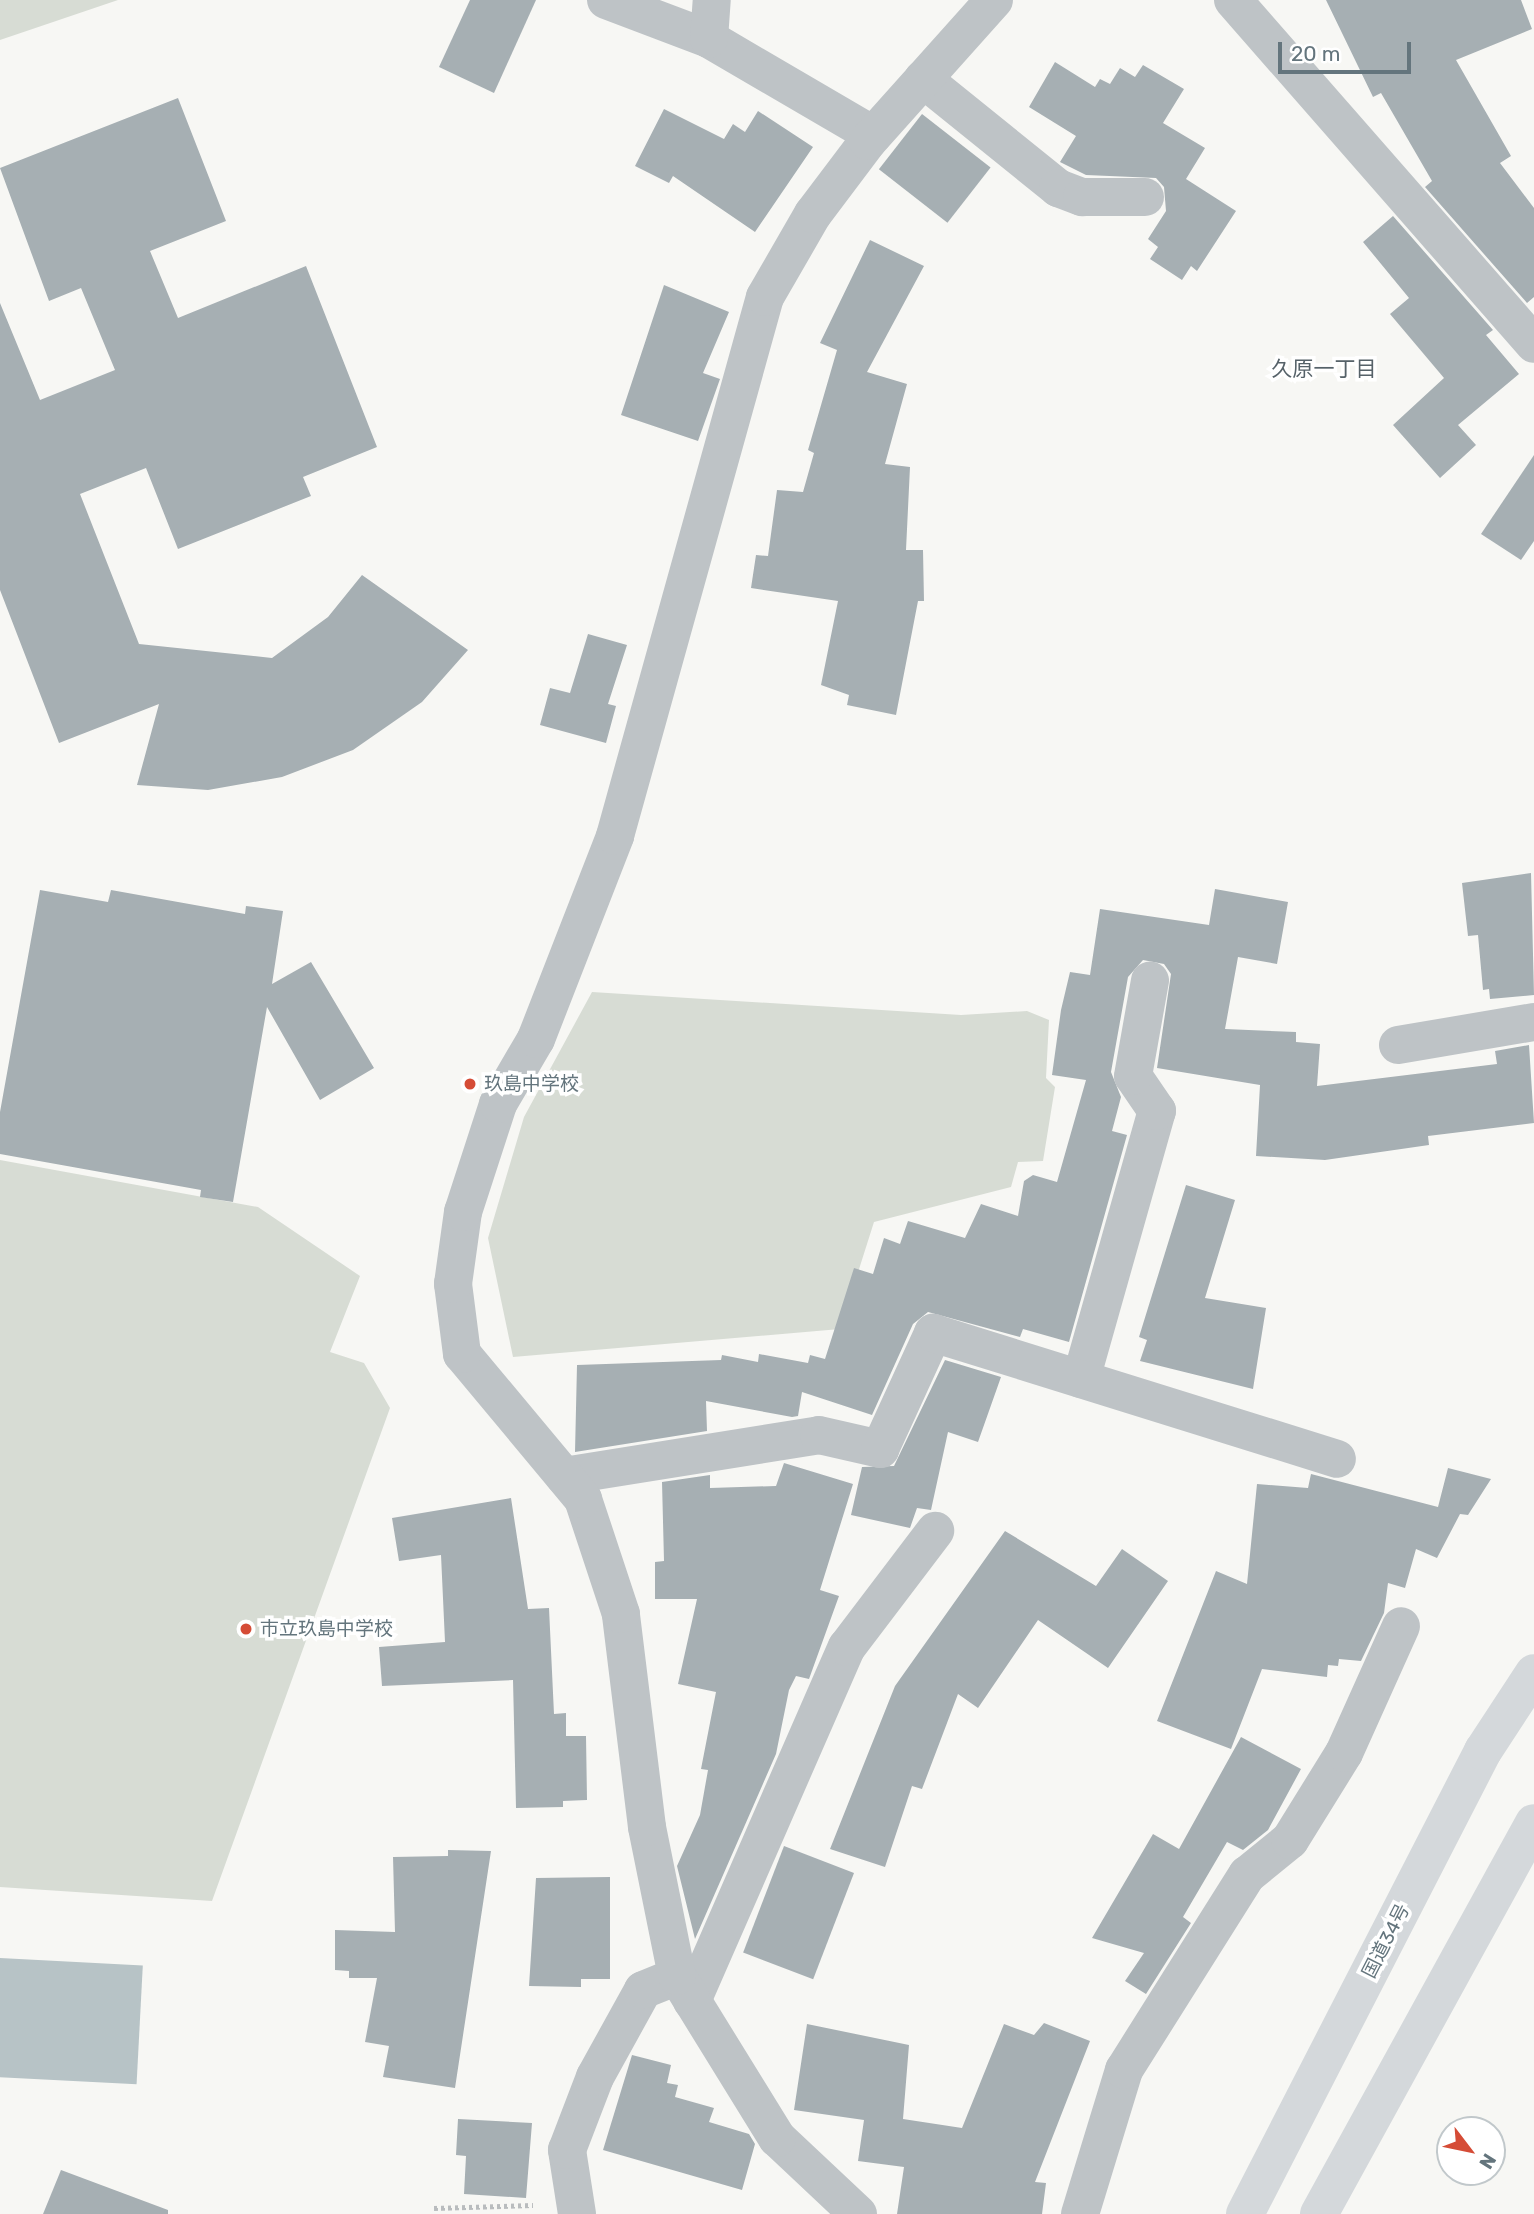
<!DOCTYPE html>
<html>
<head>
<meta charset="utf-8">
<style>
  body { margin:0 }
  #map { position:relative; width:1534px; height:2214px; overflow:hidden; background:#f7f7f4; font-family:Rubik,"Noto Sans JP",sans-serif }
  div>[style] { position:absolute }
  .green>* { inset:0; background:#d7dcd4 }
  .water>* { inset:0; background:#b7c3c6; transform-origin:0 0 }
  .building>* { inset:0; background:#a6afb3; transform-origin:0 0 }
  .path>* { height:4.5px; margin-top:-2.25px; transform-origin:0; background:repeating-linear-gradient(90deg,#b9bcbe 0 3.5px,transparent 0 7px) }
  .minor>* { height:38px; margin:-19px; padding:0 19px; transform-origin:19px; border-radius:19px; background:#bec3c6 }
  .trunk>* { height:38px; margin:-19px; padding:0 19px; transform-origin:19px; border-radius:19px; background:#d4d8db }
  .dots>* { width:19px; height:19px; translate:-50% -50%; box-sizing:border-box; border:4px solid #fff; border-radius:50% }
  span { translate:-50% -50%; white-space:nowrap; text-align:center; line-height:1.15; -webkit-text-stroke:7px #fff; paint-order:stroke }
  .poi-label { font-size:19px; color:#64757d }
  .left { translate:0 -50%; text-align:left }
  .street-label { font-size:19px; color:#64757d }
  .neighbourhood-label { font-size:21px; color:#566269 }
  .north { position:absolute; left:1436px; top:2116px; width:70px; height:70px; box-sizing:border-box; background:#fff; border:2px solid #c1c8cb; border-radius:50%; rotate:122deg; font-size:19px; font-weight:700; line-height:28px; text-align:center; color:#64757d }
  .north::after { content:''; display:block; margin:auto; width:24px; height:32px; background:#d54c36; clip-path:polygon(50% 0,100% 100%,50% 72%,0 100%) }
  .scale { position:absolute; left:1278px; top:42px; width:133px; height:32px; box-sizing:border-box; border:4px solid #64757d; border-top:0; padding-left:9px; font-size:21px; line-height:24px; white-space:nowrap; color:#64757d; -webkit-text-stroke:5px #fff; paint-order:stroke }
</style>
</head>
<body>
<div id="map">
  <div class="green">
    <i style="clip-path:polygon(0 0,118px 0,0 40px)"></i>
    <i style="clip-path:polygon(592px 992px,961px 1015px,1027px 1011px,1049px 1020px,1046px 1078px,1055px 1087px,1043px 1161px,1018px 1162px,1011px 1187px,874px 1222px,840px 1329px,513px 1357px,488px 1238px,524px 1117px)"></i>
    <i style="clip-path:polygon(0 1160px,258px 1207px,360px 1276px,330px 1352px,364px 1363px,390px 1408px,212px 1901px,0 1887px)"></i>
  </div>
  <div class="water">
    <i style="left:0;top:1958px;width:143px;height:119px;rotate:3deg"></i>
  </div>
  <div class="building">
    <i style="clip-path:polygon(470px 0,536px 0,494px 93px,439px 67px)"></i>
    <i style="clip-path:polygon(1326px 0,1521px 0,1532px 29px,1456px 60px,1511px 156px,1500px 163px,1534px 208px,1534px 297px,1527px 303px,1425px 187px,1432px 181px,1381px 93px,1373px 97px)"></i>
    <i style="clip-path:polygon(1055px 62px,1095px 87px,1100px 79px,1110px 84px,1120px 68px,1135px 77px,1143px 65px,1184px 89px,1163px 123px,1205px 148px,1186px 179px,1236px 211px,1197px 271px,1191px 266px,1182px 280px,1150px 259px,1158px 247px,1148px 239px,1166px 211px,1164px 187px,1156px 178px,1086px 175px,1060px 162px,1076px 136px,1029px 107px)"></i>
    <i style="clip-path:polygon(178px 98px,226px 221px,150px 251px,178px 318px,306px 266px,377px 447px,303px 477px,311px 496px,178px 549px,146px 468px,80px 494px,139px 644px,272px 658px,328px 617px,362px 575px,468px 650px,422px 702px,353px 750px,282px 777px,208px 790px,137px 785px,159px 704px,59px 743px,0 590px,0 303px,40px 400px,115px 370px,81px 288px,49px 301px,0 168px)"></i>
    <i style="clip-path:polygon(664px 109px,724px 139px,733px 124px,745px 132px,758px 111px,813px 147px,755px 232px,673px 176px,669px 183px,635px 166px)"></i>
    <i style="left:922px;top:114px;width:87px;height:70px;rotate:38deg"></i>
    <i style="clip-path:polygon(1393px 216px,1493px 330px,1486px 335px,1519px 374px,1458px 425px,1476px 445px,1440px 478px,1393px 425px,1444px 378px,1390px 314px,1409px 298px,1363px 242px)"></i>
    <i style="clip-path:polygon(870px 240px,924px 266px,867px 372px,907px 384px,885px 464px,910px 467px,906px 550px,923px 550px,924px 601px,918px 601px,896px 715px,847px 705px,849px 695px,821px 685px,838px 601px,751px 588px,756px 555px,768px 556px,777px 490px,803px 492px,814px 453px,808px 450px,837px 350px,820px 343px)"></i>
    <i style="clip-path:polygon(664px 285px,729px 312px,703px 373px,720px 379px,698px 441px,621px 415px)"></i>
    <i style="clip-path:polygon(1534px 455px,1534px 541px,1521px 560px,1481px 534px)"></i>
    <i style="clip-path:polygon(588px 634px,627px 645px,608px 704px,616px 706px,606px 743px,540px 725px,550px 688px,570px 693px)"></i>
    <i style="clip-path:polygon(1531px 873px,1534px 995px,1490px 999px,1489px 989px,1483px 990px,1478px 935px,1468px 936px,1462px 883px)"></i>
    <i style="clip-path:polygon(1215px 889px,1288px 902px,1277px 964px,1238px 957px,1225px 1029px,1296px 1032px,1296px 1042px,1320px 1044px,1317px 1086px,1497px 1064px,1495px 1051px,1529px 1045px,1534px 1123px,1428px 1136px,1429px 1145px,1325px 1160px,1256px 1156px,1260px 1085px,1157px 1068px,1171px 974px,1164px 964px,1143px 960px,1128px 977px,1111px 1072px,1121px 1097px,1112px 1131px,1127px 1135px,1069px 1342px,1023px 1329px,1020px 1337px,928px 1312px,913px 1324px,872px 1415px,802px 1392px,798px 1416px,792px 1417px,706px 1401px,707px 1431px,575px 1452px,577px 1365px,721px 1360px,722px 1355px,758px 1362px,759px 1354px,808px 1363px,810px 1355px,825px 1359px,854px 1268px,873px 1274px,884px 1238px,900px 1244px,908px 1221px,965px 1238px,981px 1204px,1018px 1216px,1024px 1181px,1033px 1175px,1057px 1182px,1086px 1080px,1052px 1075px,1061px 1010px,1070px 972px,1090px 975px,1100px 909px,1209px 925px)"></i>
    <i style="clip-path:polygon(40px 890px,108px 902px,111px 890px,245px 914px,246px 906px,283px 911px,272px 984px,311px 962px,374px 1068px,320px 1100px,267px 1007px,233px 1202px,200px 1197px,201px 1190px,0 1154px,0 1112px)"></i>
    <i style="clip-path:polygon(1186px 1185px,1235px 1200px,1205px 1298px,1266px 1308px,1253px 1389px,1140px 1361px,1147px 1340px,1139px 1337px)"></i>
    <i style="clip-path:polygon(945px 1360px,1001px 1377px,978px 1442px,948px 1432px,931px 1510px,917px 1508px,910px 1528px,851px 1515px,862px 1467px,894px 1466px)"></i>
    <i style="clip-path:polygon(784px 1463px,853px 1484px,820px 1590px,839px 1596px,809px 1679px,796px 1676px,789px 1690px,776px 1754px,695px 1939px,677px 1866px,700px 1815px,708px 1770px,701px 1769px,716px 1692px,678px 1684px,697px 1599px,655px 1599px,655px 1562px,664px 1561px,662px 1482px,710px 1475px,710px 1488px,776px 1486px)"></i>
    <i style="clip-path:polygon(1448px 1468px,1491px 1479px,1468px 1515px,1460px 1514px,1437px 1558px,1416px 1549px,1405px 1588px,1388px 1583px,1384px 1613px,1361px 1661px,1339px 1659px,1338px 1666px,1328px 1665px,1327px 1677px,1262px 1669px,1231px 1749px,1157px 1721px,1216px 1571px,1247px 1584px,1257px 1484px,1308px 1488px,1311px 1474px,1438px 1507px)"></i>
    <i style="clip-path:polygon(511px 1498px,528px 1609px,549px 1608px,554px 1714px,566px 1713px,566px 1736px,586px 1736px,587px 1800px,563px 1801px,563px 1807px,516px 1808px,513px 1680px,382px 1686px,379px 1647px,445px 1642px,441px 1555px,399px 1561px,392px 1518px)"></i>
    <i style="clip-path:polygon(1005px 1531px,1096px 1586px,1122px 1549px,1168px 1581px,1108px 1668px,1038px 1620px,978px 1708px,958px 1694px,922px 1789px,912px 1786px,885px 1867px,830px 1849px,895px 1686px)"></i>
    <i style="clip-path:polygon(1241px 1737px,1301px 1769px,1268px 1830px,1243px 1850px,1227px 1842px,1183px 1917px,1191px 1923px,1146px 1994px,1125px 1981px,1144px 1953px,1092px 1938px,1153px 1834px,1179px 1849px)"></i>
    <i style="left:784px;top:1846px;width:75px;height:114px;rotate:21deg"></i>
    <i style="clip-path:polygon(448px 1850px,491px 1851px,455px 2088px,383px 2077px,389px 2046px,365px 2042px,377px 1978px,349px 1978px,349px 1971px,335px 1970px,335px 1930px,395px 1932px,393px 1857px,448px 1856px)"></i>
    <i style="clip-path:polygon(610px 1877px,610px 1979px,581px 1979px,581px 1987px,529px 1986px,536px 1878px)"></i>
    <i style="clip-path:polygon(1044px 2023px,1090px 2041px,1035px 2182px,1046px 2183px,1042px 2214px,897px 2214px,904px 2167px,858px 2161px,864px 2120px,794px 2110px,807px 2024px,909px 2045px,903px 2119px,962px 2128px,1004px 2024px,1034px 2035px)"></i>
    <i style="clip-path:polygon(632px 2055px,671px 2065px,667px 2083px,678px 2085px,675px 2097px,714px 2108px,709px 2122px,749px 2134px,755px 2144px,742px 2190px,603px 2150px)"></i>
    <i style="clip-path:polygon(458px 2119px,532px 2123px,526px 2198px,464px 2194px,466px 2156px,456px 2155px)"></i>
    <i style="clip-path:polygon(61px 2170px,168px 2210px,168px 2214px,43px 2214px)"></i>
  </div>
  <div class="path">
    <i style="left:434px;top:2208px;width:99px;rotate:-1.7deg"></i>
  </div>
  <div class="minor">
    <i style="left:606px;top:0;width:110px;rotate:20.7deg"></i>
    <i style="left:709px;top:39px;width:190px;rotate:30.3deg"></i>
    <i style="left:1233px;top:0;width:457px;rotate:48.8deg"></i>
    <i style="left:709px;top:39px;width:39px;rotate:-86deg"></i>
    <i style="left:923px;top:79px;width:174px;rotate:38.9deg"></i>
    <i style="left:1058px;top:188px;width:26px;rotate:21deg"></i>
    <i style="left:1082px;top:197px;width:63px"></i>
    <i style="left:1398px;top:1045px;width:138px;rotate:-9.6deg"></i>
    <i style="left:1081px;top:1379px;width:279px;rotate:-74.2deg"></i>
    <i style="left:1157px;top:1111px;width:42px;rotate:-124.4deg"></i>
    <i style="left:1133px;top:1076px;width:97px;rotate:-79.9deg"></i>
    <i style="left:564px;top:1476px;width:258px;rotate:-9.1deg"></i>
    <i style="left:819px;top:1435px;width:63px;rotate:12.9deg"></i>
    <i style="left:880px;top:1449px;width:128px;rotate:-65.4deg"></i>
    <i style="left:933px;top:1333px;width:423px;rotate:17.3deg"></i>
    <i style="left:692px;top:2001px;width:386px;rotate:-66.4deg"></i>
    <i style="left:847px;top:1647px;width:146px;rotate:-52.8deg"></i>
    <i style="left:577px;top:2214px;width:65px;rotate:-98.9deg"></i>
    <i style="left:567px;top:2150px;width:78px;rotate:-69deg"></i>
    <i style="left:595px;top:2077px;width:99px;rotate:-61.1deg"></i>
    <i style="left:643px;top:1990px;width:37px;rotate:-22deg"></i>
    <i style="left:858px;top:2214px;width:111px;rotate:-136.8deg"></i>
    <i style="left:777px;top:2138px;width:190px;rotate:-121.7deg"></i>
    <i style="left:677px;top:1976px;width:152px;rotate:-101.4deg"></i>
    <i style="left:647px;top:1827px;width:215px;rotate:-97deg"></i>
    <i style="left:621px;top:1614px;width:121px;rotate:-108.3deg"></i>
    <i style="left:583px;top:1499px;width:189px;rotate:-129.8deg"></i>
    <i style="left:462px;top:1354px;width:71px;rotate:-97.3deg"></i>
    <i style="left:453px;top:1284px;width:73px;rotate:-82.1deg"></i>
    <i style="left:463px;top:1212px;width:114px;rotate:-72deg"></i>
    <i style="left:498px;top:1104px;width:75px;rotate:-59.7deg"></i>
    <i style="left:536px;top:1039px;width:218px;rotate:-68.7deg"></i>
    <i style="left:615px;top:836px;width:559px;rotate:-74.45deg"></i>
    <i style="left:765px;top:297px;width:96px;rotate:-60deg"></i>
    <i style="left:813px;top:214px;width:91px;rotate:-53deg"></i>
    <i style="left:868px;top:141px;width:189px;rotate:-48.2deg"></i>
    <i style="left:1080px;top:2214px;width:151px;rotate:-73deg"></i>
    <i style="left:1124px;top:2070px;width:231px;rotate:-57.8deg"></i>
    <i style="left:1247px;top:1875px;width:55px;rotate:-39.1deg"></i>
    <i style="left:1290px;top:1840px;width:102px;rotate:-58.2deg"></i>
    <i style="left:1344px;top:1753px;width:139px;rotate:-65.8deg"></i>
  </div>
  <div class="trunk">
    <i style="left:1245px;top:2214px;width:521px;rotate:-62.8deg"></i>
    <i style="left:1483px;top:1751px;width:93px;rotate:-56.8deg"></i>
    <i style="left:1319px;top:2214px;width:446px;rotate:-61.2deg"></i>
  </div>
  <div class="dots">
    <i style="left:470px;top:1084px;background:#d54c36"></i>
    <i style="left:246px;top:1629px;background:#d54c36"></i>
  </div>
  <div class="poi-label">
    <span class="left" style="left:484px;top:1084px">玖島中学校</span>
    <span class="left" style="left:260px;top:1629px">市立玖島中学校</span>
  </div>
  <div class="street-label">
    <span style="left:1386px;top:1941px;rotate:-63deg">国道34号</span>
  </div>
  <div class="neighbourhood-label">
    <span style="left:1324px;top:369px">久原一丁目</span>
  </div>
  <div class="north">N</div>
  <div class="scale">20 m</div>
</div>
</body>
</html>
